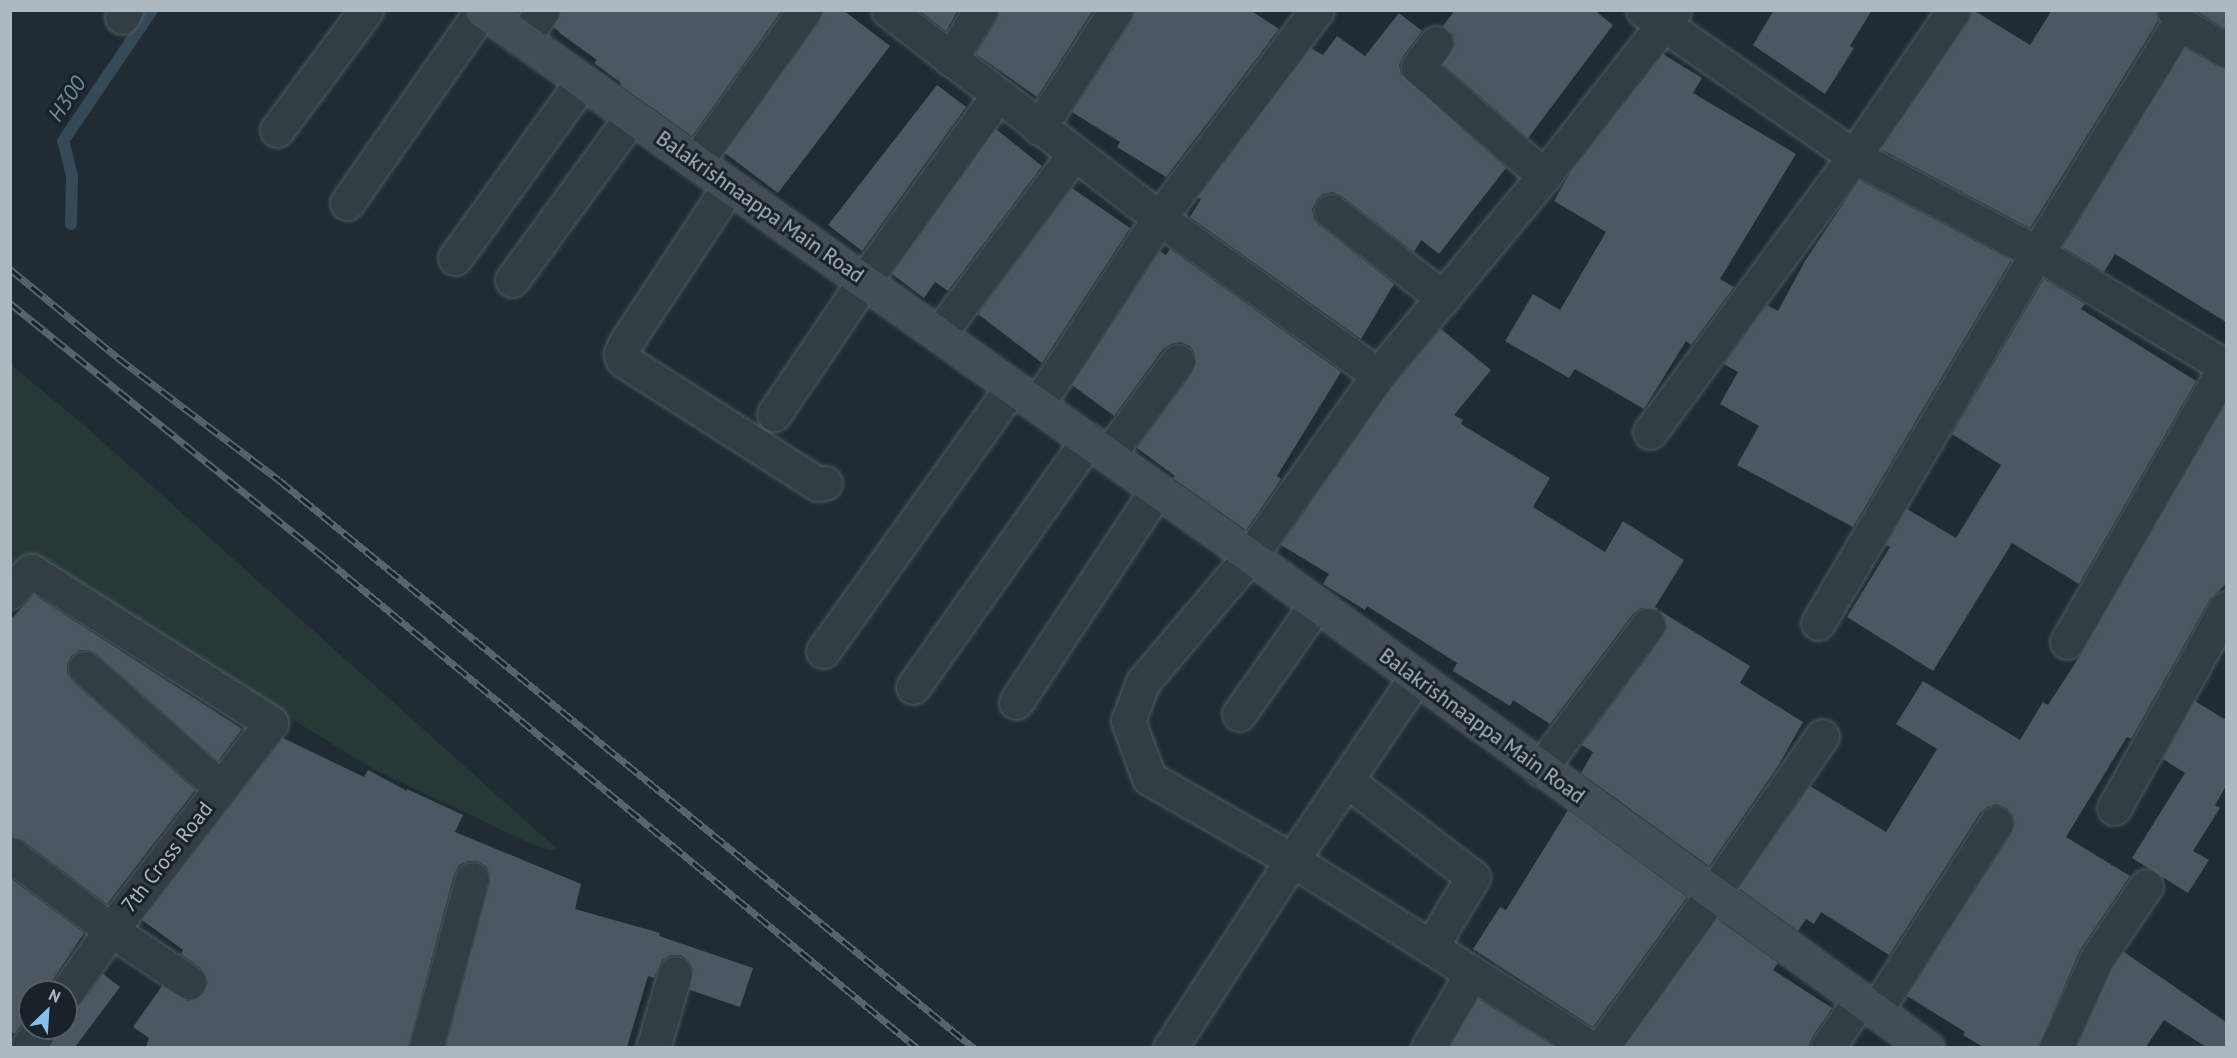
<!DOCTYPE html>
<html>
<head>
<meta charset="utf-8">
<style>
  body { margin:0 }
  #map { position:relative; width:2237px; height:1058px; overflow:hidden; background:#202b33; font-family:"PT Sans",sans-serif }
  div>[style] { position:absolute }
  .green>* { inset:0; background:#263936 }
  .stream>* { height:12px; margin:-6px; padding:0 6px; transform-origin:6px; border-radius:6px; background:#354a59 }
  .building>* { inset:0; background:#4b5861 }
  .roads { filter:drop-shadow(0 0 2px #515b62) drop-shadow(0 0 2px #515b62) }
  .street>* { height:33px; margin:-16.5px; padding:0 16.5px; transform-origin:16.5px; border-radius:16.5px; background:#333d44 }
  .secondary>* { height:33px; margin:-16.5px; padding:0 16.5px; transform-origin:16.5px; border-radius:16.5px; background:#424d56 }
  .rail>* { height:7px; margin-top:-3.5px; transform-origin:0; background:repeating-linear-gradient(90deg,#192228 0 14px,#57646c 0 28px); box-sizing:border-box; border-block:2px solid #57646c }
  span { translate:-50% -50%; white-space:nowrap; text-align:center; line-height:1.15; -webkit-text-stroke:6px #192228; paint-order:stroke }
  .street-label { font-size:21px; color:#adb8c1 }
  .water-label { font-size:22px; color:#708ea2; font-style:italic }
  .frame { position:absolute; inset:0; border:12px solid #adb8c1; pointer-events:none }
  .north { position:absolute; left:18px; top:980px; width:60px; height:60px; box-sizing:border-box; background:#192228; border:2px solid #545e65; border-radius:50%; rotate:25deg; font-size:16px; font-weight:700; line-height:24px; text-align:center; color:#adb8c1 }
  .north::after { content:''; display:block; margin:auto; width:21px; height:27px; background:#85bfed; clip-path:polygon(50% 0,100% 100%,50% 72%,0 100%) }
</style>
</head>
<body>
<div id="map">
  <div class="green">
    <i style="clip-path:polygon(10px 364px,85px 426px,557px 849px,549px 850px,536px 846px,373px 769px,33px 560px,11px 579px)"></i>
  </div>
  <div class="stream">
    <i style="left:71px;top:224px;width:48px;rotate:-88.8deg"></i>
    <i style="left:72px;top:176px;width:36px;rotate:-104deg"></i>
    <i style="left:63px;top:141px;width:158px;rotate:-55.8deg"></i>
  </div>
  <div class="building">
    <i style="clip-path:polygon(561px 10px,782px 10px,692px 136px,620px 85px,621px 83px,594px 63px,597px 60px,561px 34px,554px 27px)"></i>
    <i style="clip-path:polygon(824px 10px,843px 10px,890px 46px,778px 193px,725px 153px,820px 21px)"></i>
    <i style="clip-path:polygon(919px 10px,958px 10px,946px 31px)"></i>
    <i style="clip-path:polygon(1000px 10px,1093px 10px,1037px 97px,976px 54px,997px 20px)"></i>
    <i style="clip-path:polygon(1135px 10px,1250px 10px,1279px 29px,1166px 177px,1117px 147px,1120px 142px,1072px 112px,1132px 20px)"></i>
    <i style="clip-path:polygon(1455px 10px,1594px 10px,1613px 25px,1528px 138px,1443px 64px,1455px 45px,1453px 35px,1443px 26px)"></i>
    <i style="clip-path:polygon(1774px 10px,1872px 10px,1850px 46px,1854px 48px,1825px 94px,1753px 45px)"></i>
    <i style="clip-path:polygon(1973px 10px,2030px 45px,2052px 10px,2156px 10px,2158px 21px,2030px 228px,1881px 149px,1969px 21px)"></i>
    <i style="clip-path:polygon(2195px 10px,2226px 10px,2226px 29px)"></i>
    <i style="clip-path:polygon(1399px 13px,1422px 31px,1403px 56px,1399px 65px,1401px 74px,1506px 168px,1439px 254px,1421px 240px,1414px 252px,1342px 196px,1333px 192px,1323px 194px,1317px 199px,1312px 209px,1314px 219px,1319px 225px,1394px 284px,1361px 339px,1190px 217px,1201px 199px,1198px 197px,1311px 48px,1323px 55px,1337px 36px,1365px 56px)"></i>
    <i style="clip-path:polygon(2185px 48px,2217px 66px,2226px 69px,2226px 322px,2115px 254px,2104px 272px,2063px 247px)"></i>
    <i style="clip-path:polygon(1663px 54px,1702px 78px,1693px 93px,1796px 154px,1720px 279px,1734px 287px,1691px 345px,1686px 341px,1644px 409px,1575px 369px,1569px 378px,1505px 341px,1533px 294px,1560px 310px,1606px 232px,1554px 201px,1570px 173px)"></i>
    <i style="clip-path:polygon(937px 85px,966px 107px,862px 251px,828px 225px)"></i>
    <i style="clip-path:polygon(996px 129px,1042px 166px,948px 291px,935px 282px,924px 298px,892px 274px)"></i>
    <i style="clip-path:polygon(1859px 180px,2011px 260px,1853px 527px,1737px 465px,1759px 426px,1720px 404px,1738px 372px,1724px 364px,1767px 305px,1778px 311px,1805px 261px)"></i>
    <i style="clip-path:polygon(1072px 188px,1130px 228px,1042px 363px,978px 314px)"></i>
    <i style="clip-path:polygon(1170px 249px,1341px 372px,1277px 476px,1281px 479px,1246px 530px,1173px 478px,1175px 476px,1137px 448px,1193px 372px,1196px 364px,1195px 354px,1190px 346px,1180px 342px,1171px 344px,1163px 349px,1114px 416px,1072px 385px,1160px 251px,1166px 255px)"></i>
    <i style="clip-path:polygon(2044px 279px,2085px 304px,2081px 309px,2196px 381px,2079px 584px,2012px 543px,1933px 671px,1847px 617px,1890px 547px,1886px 545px,1907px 509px,1956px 538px,2001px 465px,1952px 434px)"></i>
    <i style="clip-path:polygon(1441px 329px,1491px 370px,1454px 415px,1463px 420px,1461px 424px,1550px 478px,1533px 507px,1605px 552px,1623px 521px,1684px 560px,1655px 607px,1658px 609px,1641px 608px,1633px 614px,1550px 724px,1513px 700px,1510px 706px,1453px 671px,1457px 663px,1367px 606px,1365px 610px,1323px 584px,1329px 574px,1281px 545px,1393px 386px)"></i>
    <i style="clip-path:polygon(2226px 403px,2226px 584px,2210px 599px,2131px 739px,2127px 737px,2066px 837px,2130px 876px,2080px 950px,2038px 1047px,1983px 1047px,1963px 1035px,1965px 1032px,1907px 996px,2012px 833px,2015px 823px,2013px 815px,2007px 808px,1996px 804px,1987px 807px,1980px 813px,1889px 955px,1821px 912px,1814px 924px,1806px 919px,1798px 931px,1739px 888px,1810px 786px,1886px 832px,1937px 749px,1896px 724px,1923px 681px,2020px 740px,2043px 702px,2048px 705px,2083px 651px)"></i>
    <i style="clip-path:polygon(34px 595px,242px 729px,218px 761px,97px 654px,89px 650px,80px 650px,71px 656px,67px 664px,67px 673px,73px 682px,195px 790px,107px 904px,21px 839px,10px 836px,10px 620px)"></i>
    <i style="clip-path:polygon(1660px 611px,1750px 666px,1740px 683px,1803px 722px,1778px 766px,1709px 866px,1581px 773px,1593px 752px,1582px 745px,1663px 636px,1667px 627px,1665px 618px)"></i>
    <i style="clip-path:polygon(2195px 701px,2226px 720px,2226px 786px,2215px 805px,2220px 808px,2193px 851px,2209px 860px,2188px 893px,2132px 858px,2185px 773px,2163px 759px)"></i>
    <i style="clip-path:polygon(283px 738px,364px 777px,368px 770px,407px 791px,407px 789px,463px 815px,455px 832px,581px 884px,575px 909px,660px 933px,659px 936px,753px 968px,740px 1007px,690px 990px,693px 968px,689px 961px,681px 955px,671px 955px,662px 960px,654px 978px,648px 976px,627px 1047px,446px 1047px,490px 883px,490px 874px,486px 866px,477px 861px,468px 861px,459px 865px,454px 874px,408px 1047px,146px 1047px,149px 1038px,133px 1027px,162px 986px,188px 1001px,197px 999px,204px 993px,208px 983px,205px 973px,200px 967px,181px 954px,183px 950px,142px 920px)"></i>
    <i style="clip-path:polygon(1568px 810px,1687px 897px,1593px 1027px,1473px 949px,1500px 907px,1506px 910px)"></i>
    <i style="clip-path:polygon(10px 878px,84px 933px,51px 982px,47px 992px,30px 992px,30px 1013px,14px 1034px,10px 1031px)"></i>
    <i style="clip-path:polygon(1717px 919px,1778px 963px,1773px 970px,1832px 1008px,1812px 1037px,1808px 1047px,1624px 1047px)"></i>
    <i style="clip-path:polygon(2124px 952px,2226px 1022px,2226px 1047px,2206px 1047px,2164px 1020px,2146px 1047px,2077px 1047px,2113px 967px)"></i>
    <i style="clip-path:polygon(103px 974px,120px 987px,75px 1047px,50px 1047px,59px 1028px,66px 1028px,66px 1011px,81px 1004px)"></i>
    <i style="clip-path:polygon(1478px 999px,1555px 1047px,1450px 1047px)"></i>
  </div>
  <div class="roads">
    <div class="street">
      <i style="left:888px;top:10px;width:342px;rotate:37.5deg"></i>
      <i style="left:1159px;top:218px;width:269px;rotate:35.6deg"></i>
      <i style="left:1643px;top:10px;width:257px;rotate:34.7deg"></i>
      <i style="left:1854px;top:156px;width:207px;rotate:27.9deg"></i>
      <i style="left:2037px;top:253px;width:221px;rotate:31.1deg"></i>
      <i style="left:2174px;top:10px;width:14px;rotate:69deg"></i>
      <i style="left:2179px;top:23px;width:54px;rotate:29.9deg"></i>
      <i style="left:122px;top:17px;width:8px;rotate:-60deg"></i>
      <i style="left:522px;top:39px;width:36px;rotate:-54deg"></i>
      <i style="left:1436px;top:43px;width:30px;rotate:127deg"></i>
      <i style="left:1418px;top:67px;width:167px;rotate:40.9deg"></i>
      <i style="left:950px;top:59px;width:58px;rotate:-57.7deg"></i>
      <i style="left:1039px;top:128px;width:141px;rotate:-56.9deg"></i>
      <i style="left:277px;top:130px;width:149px;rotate:-53.4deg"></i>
      <i style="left:696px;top:162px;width:187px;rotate:-54.4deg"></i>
      <i style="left:729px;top:186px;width:189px;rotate:123.4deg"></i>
      <i style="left:625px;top:344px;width:11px;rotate:112deg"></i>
      <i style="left:621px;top:354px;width:6px;rotate:72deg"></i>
      <i style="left:623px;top:360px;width:231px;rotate:32.5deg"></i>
      <i style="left:818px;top:484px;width:7px;rotate:-8deg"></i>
      <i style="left:347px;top:203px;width:236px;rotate:-55deg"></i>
      <i style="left:1331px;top:211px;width:142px;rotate:37.8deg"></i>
      <i style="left:455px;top:258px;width:217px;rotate:-54.2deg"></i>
      <i style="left:512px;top:280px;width:203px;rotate:-53.8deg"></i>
      <i style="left:939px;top:334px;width:225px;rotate:-53.1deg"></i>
      <i style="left:1037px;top:405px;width:223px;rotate:-56.9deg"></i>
      <i style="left:1159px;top:218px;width:261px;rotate:-52.8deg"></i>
      <i style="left:774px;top:414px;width:161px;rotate:-55.9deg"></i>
      <i style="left:864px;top:281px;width:229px;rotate:-54.2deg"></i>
      <i style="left:1650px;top:432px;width:343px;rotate:-53.5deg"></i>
      <i style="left:1854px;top:156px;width:177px;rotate:-55.6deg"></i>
      <i style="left:1108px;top:455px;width:117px;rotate:-53.3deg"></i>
      <i style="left:10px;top:592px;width:30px;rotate:-45deg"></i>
      <i style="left:31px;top:571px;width:284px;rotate:32.3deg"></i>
      <i style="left:271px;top:723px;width:262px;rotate:127.7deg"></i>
      <i style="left:111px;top:930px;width:77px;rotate:125.5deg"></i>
      <i style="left:1818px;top:623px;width:430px;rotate:-59.4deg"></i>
      <i style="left:2037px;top:253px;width:270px;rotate:-58.3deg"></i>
      <i style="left:2067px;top:642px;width:319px;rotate:-60.1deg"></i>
      <i style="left:823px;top:651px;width:325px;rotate:-54.4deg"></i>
      <i style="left:85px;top:668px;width:181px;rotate:41.4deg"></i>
      <i style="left:913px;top:687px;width:303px;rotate:-54.7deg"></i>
      <i style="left:1016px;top:702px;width:255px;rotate:-56.4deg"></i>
      <i style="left:1239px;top:714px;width:133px;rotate:-54.8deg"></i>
      <i style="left:1540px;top:769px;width:180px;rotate:-53.1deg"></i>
      <i style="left:1346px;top:780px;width:160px;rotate:37.4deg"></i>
      <i style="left:1473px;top:877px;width:82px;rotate:121deg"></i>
      <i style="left:2114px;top:808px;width:229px;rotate:-60.8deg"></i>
      <i style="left:10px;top:854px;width:126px;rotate:37deg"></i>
      <i style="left:111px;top:930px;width:94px;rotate:33.7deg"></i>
      <i style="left:1876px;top:1010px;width:222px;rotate:-57.3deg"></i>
      <i style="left:27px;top:1048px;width:24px;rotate:-55deg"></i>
      <i style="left:426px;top:1048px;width:175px;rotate:-74.8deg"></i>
      <i style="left:653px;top:1048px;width:78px;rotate:-73.7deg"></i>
      <i style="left:1170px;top:1048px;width:224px;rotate:-57deg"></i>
      <i style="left:1292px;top:860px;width:220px;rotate:-55.9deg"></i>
      <i style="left:1428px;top:1048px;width:87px;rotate:-59.6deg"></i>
      <i style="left:1591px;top:1048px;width:353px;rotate:-147.8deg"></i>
      <i style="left:1292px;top:860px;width:165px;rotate:-150.2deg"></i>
      <i style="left:1149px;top:778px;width:61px;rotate:-110.2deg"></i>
      <i style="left:1128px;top:721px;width:42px;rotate:-69deg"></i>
      <i style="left:1143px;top:682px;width:165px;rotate:-49.7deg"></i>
      <i style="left:1250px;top:556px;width:222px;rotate:-54.7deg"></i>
      <i style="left:1378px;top:375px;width:259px;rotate:-50.2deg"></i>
      <i style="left:1544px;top:176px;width:211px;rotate:-51.9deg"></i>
      <i style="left:1601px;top:1048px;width:191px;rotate:-54.1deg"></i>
      <i style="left:1713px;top:893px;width:191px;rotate:-55.2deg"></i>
      <i style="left:1827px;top:1048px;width:58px;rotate:-55.5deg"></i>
      <i style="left:2056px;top:1048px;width:99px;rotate:-65.5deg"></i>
      <i style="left:2097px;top:958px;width:87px;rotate:-55.8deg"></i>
    </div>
    <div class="secondary">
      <i style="left:482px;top:10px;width:942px;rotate:35.41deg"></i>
      <i style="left:1250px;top:556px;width:837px;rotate:36.01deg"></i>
    </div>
  </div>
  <div class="rail">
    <i style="left:10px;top:269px;width:139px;rotate:39.4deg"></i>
    <i style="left:117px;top:357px;width:203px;rotate:37.2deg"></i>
    <i style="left:279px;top:480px;width:898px;rotate:39.26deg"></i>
    <i style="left:10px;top:303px;width:407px;rotate:39deg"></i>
    <i style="left:326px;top:559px;width:767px;rotate:39.6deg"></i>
  </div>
  <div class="street-label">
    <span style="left:760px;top:207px;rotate:35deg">Balakrishnaappa Main Road</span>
    <span style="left:1482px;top:726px;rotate:36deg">Balakrishnaappa Main Road</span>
    <span style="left:167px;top:857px;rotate:-52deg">7th Cross Road</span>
  </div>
  <div class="water-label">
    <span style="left:67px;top:99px;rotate:-56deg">H300</span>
  </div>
  <div class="frame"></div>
  <div class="north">N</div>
</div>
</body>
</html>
